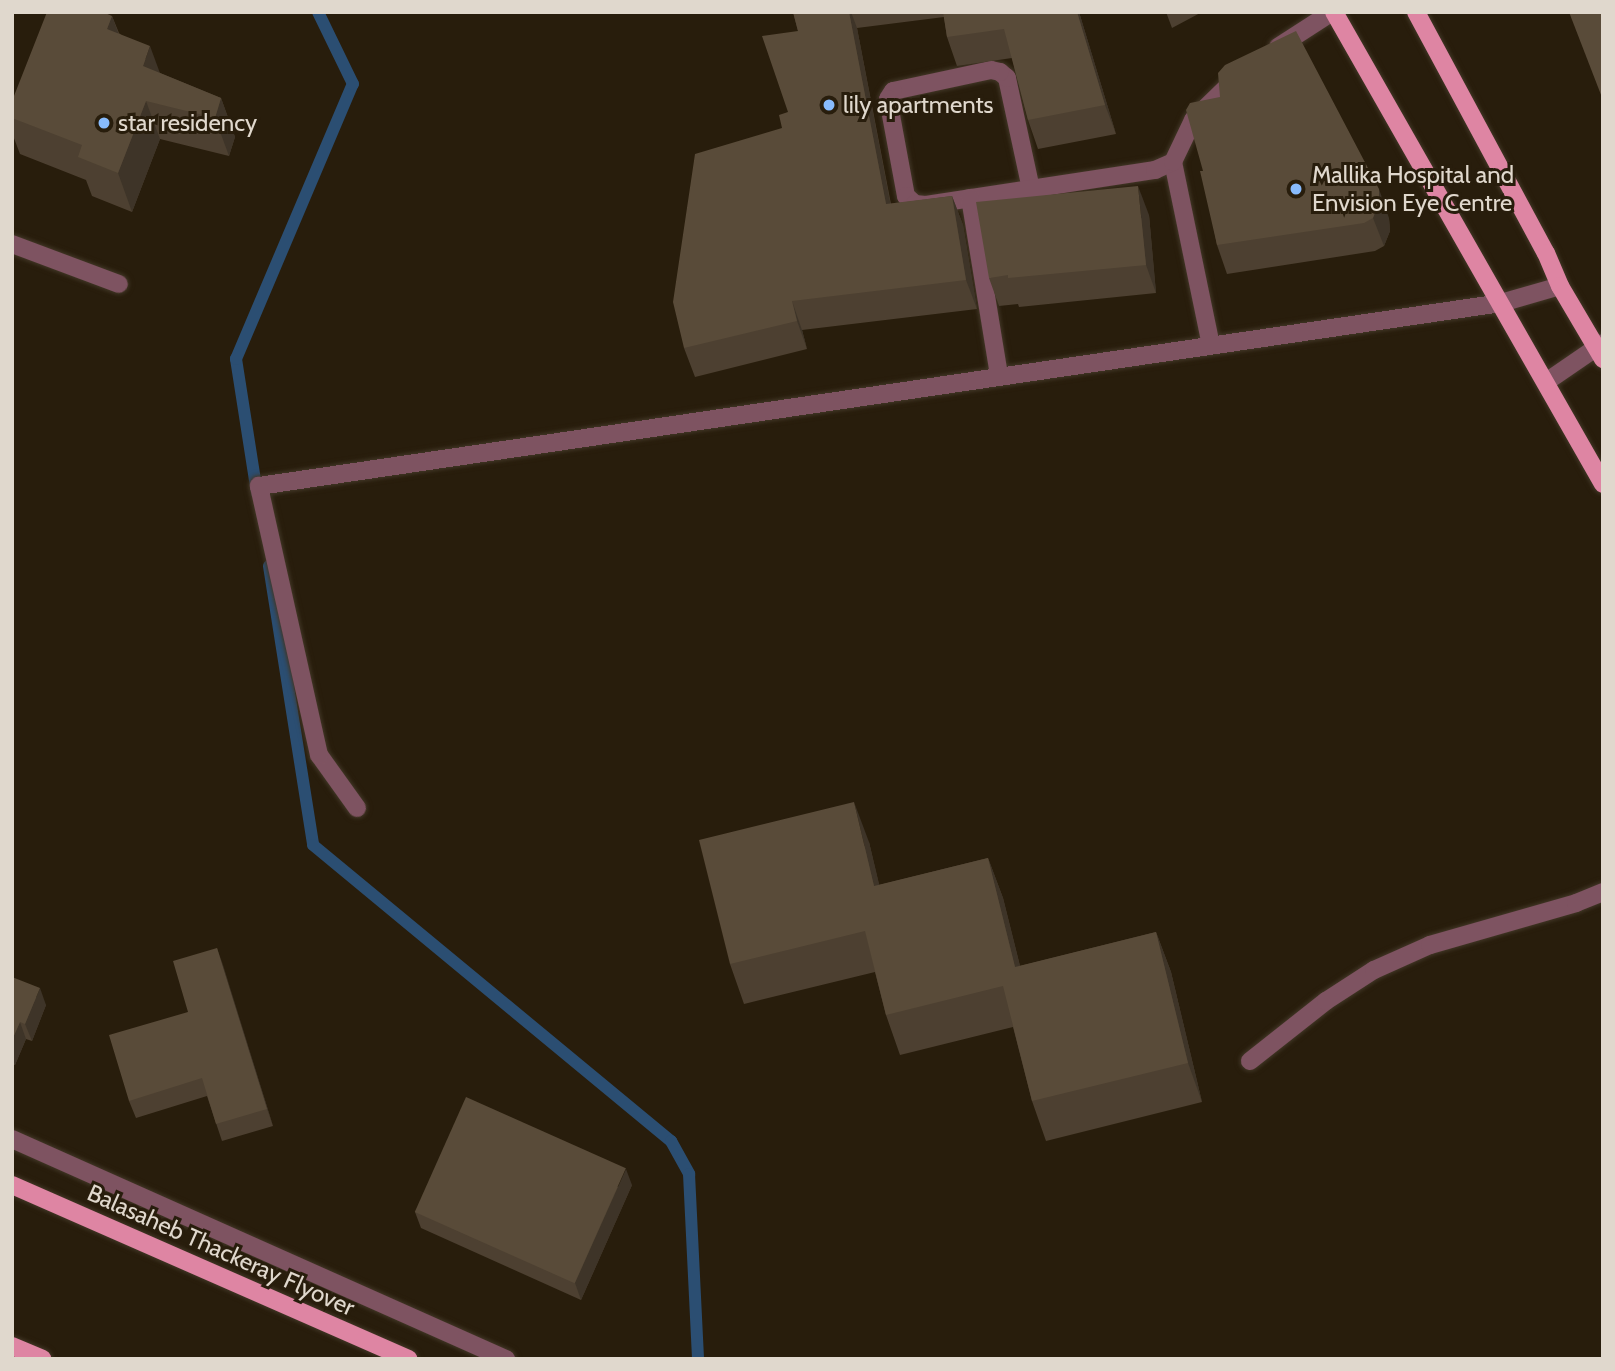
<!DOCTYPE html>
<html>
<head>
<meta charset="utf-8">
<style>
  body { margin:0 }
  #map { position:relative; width:1615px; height:1371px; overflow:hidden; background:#281d0c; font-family:Cabin,sans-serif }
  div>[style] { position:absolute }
  .stream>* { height:12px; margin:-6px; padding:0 6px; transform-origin:6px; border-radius:6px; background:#2b4e72 }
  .roads { filter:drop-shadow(0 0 2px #423727) drop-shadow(0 0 2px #423727) }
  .minor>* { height:18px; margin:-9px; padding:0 9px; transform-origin:9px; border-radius:9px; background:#7e5361 }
  .major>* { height:18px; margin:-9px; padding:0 9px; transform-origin:9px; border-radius:9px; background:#de85a3 }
  .wall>* { inset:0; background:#4d4031 }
  .shaded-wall>* { inset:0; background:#3e3428 }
  .building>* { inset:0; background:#594b39; transform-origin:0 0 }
  .dots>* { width:19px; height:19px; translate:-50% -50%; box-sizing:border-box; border:4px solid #281d0c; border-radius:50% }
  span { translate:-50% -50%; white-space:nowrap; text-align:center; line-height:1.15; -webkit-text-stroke:6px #281d0c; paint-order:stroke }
  .poi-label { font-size:24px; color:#e0d8cd }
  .left { translate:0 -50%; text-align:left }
  .street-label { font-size:24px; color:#e0d8cd }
  .frame { position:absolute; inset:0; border:14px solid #e0d8cd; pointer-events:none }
</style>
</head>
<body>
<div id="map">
  <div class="stream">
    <i style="left:257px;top:493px;width:136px;rotate:-98.9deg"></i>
    <i style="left:236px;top:359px;width:299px;rotate:-67deg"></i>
    <i style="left:353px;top:84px;width:80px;rotate:-115.9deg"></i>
    <i style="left:269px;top:566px;width:282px;rotate:81deg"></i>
    <i style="left:313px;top:845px;width:465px;rotate:39.6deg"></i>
    <i style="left:671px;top:1141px;width:38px;rotate:61deg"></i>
    <i style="left:689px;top:1174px;width:185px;rotate:87.2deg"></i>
  </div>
  <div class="roads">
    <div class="minor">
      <i style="left:1278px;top:47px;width:64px;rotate:-32.9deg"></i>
      <i style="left:1173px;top:162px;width:187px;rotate:78.3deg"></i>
      <i style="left:1031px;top:189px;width:114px;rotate:-102.2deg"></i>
      <i style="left:1007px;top:78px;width:9px;rotate:-139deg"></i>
      <i style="left:1000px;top:72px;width:9px;rotate:-167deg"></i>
      <i style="left:991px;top:70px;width:100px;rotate:167.9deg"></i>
      <i style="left:893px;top:91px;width:9px;rotate:122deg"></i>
      <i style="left:888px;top:99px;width:99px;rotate:79.5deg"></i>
      <i style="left:906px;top:196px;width:12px;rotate:42deg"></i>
      <i style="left:915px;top:204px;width:11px;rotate:5deg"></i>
      <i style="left:926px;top:205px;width:232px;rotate:-8.7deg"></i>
      <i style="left:1155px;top:170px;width:20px;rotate:-24deg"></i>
      <i style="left:1173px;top:162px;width:47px;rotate:-64.5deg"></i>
      <i style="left:1193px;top:120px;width:60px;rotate:-44.3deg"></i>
      <i style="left:970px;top:198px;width:180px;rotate:80.7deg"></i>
      <i style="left:12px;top:244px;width:114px;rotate:20.5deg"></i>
      <i style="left:1546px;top:382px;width:69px;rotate:-34.4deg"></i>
      <i style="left:357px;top:808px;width:65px;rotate:-125.6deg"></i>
      <i style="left:319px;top:755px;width:276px;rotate:-102.6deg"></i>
      <i style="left:259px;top:486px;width:1255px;rotate:-8.38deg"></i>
      <i style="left:1501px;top:303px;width:61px;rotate:-16.1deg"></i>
      <i style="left:1250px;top:1061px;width:97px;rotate:-38.3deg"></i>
      <i style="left:1326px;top:1001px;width:57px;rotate:-32.9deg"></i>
      <i style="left:1374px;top:970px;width:61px;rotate:-24.1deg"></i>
      <i style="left:1430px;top:945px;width:152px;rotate:-16deg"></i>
      <i style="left:1576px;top:903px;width:29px;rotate:-22deg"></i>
      <i style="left:12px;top:1139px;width:541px;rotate:24.01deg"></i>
    </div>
    <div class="major">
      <i style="left:1334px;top:12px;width:543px;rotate:60.32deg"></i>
      <i style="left:1416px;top:12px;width:274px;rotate:61.7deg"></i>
      <i style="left:1546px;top:253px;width:36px;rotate:67deg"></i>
      <i style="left:1560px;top:286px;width:85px;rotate:59.5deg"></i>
      <i style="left:12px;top:1185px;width:433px;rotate:23.7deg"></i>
      <i style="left:12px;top:1346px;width:33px;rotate:23deg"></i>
    </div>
  </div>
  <div class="wall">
    <i style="clip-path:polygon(793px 12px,1079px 12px,1116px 134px,1038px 149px,1028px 120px,1012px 58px,957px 66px,947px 37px,944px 17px,857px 28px,891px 204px,952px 196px,963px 225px,977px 309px,802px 330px,807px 349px,695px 377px,684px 348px,782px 128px,788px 112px,798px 31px)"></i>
    <i style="clip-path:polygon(1166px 12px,1202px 12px,1172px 28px)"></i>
    <i style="clip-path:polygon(112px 16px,119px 33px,160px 73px,221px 98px,235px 137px,229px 156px,160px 139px,132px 212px,92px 196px,86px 180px,20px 154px,12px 133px,12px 101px)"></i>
    <i style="clip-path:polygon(1203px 171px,1389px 218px,1390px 231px,1384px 246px,1375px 251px,1227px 274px,1217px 245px)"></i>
    <i style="clip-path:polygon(1149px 215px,1156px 293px,1019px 307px,1018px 304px,999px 306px,989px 278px)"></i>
    <i style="clip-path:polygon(869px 842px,879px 885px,988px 858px,1003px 898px,1020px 966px,1156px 932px,1171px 972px,1202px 1102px,1046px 1141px,1032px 1101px,1013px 1027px,900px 1055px,886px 1015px,875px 972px,744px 1004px,730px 964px)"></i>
    <i style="clip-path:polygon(217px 948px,273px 1126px,222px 1141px,207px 1096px,136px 1118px,129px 1101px,188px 1012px)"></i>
    <i style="clip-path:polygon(12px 977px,46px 1005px,32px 1041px,26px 1039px,15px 1065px,12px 1064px)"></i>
    <i style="clip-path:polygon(632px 1185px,581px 1300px,421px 1228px,415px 1212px)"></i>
  </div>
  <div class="shaded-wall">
    <i style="clip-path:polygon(849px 12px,851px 12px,857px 28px,896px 233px,886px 204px)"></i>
    <i style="clip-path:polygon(1077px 12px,1079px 12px,1116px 134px,1105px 105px)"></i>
    <i style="clip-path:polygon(112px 16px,126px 54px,107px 29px)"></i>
    <i style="clip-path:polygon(150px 46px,164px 84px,157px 104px,143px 66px)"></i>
    <i style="clip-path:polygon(221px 98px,235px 137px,229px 156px,215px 118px)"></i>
    <i style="clip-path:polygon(146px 101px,160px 139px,132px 212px,118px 173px)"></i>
    <i style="clip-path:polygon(1138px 186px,1149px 215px,1156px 293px,1146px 265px)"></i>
    <i style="clip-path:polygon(1379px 189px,1389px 218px,1390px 231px,1384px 246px,1373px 218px)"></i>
    <i style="clip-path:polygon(952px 196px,963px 225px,977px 309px,966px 280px)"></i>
    <i style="clip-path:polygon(792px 301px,802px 330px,807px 349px,797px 321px)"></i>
    <i style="clip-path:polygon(854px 802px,869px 842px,889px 925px,874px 886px)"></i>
    <i style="clip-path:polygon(988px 858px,1003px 898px,1030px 1006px,1015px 967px)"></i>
    <i style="clip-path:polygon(1156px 932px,1171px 972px,1202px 1102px,1188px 1063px)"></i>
    <i style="clip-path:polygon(217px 948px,223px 965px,273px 1126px,267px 1109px)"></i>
    <i style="clip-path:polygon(40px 988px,46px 1005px,32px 1041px,25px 1024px)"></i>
    <i style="clip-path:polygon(20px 1022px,26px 1039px,15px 1065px,12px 1058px,12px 1040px)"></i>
    <i style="clip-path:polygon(626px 1169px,632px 1185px,581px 1300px,575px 1283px)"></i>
  </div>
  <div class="building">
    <i style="clip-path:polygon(47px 12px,103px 12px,112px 16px,107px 29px,150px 46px,143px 66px,221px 98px,215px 118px,146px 101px,118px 173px,78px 157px,82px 145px,12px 118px,12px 101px)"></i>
    <i style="clip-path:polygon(793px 12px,849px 12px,886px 204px,952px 196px,966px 280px,792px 301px,797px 321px,684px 348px,673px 302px,695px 154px,782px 128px,779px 115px,788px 112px,762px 36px,798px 31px)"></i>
    <i style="clip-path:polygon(943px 12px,1077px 12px,1105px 105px,1028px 120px,1004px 29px,947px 37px)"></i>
    <i style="clip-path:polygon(1569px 12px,1603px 12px,1603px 100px)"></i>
    <i style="clip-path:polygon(1296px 31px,1379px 189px,1379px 203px,1373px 218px,1364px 223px,1217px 245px,1200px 171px,1203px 171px,1186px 110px,1190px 103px,1220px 97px,1218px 73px,1225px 65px)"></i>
    <i style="clip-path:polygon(1138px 186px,1146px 265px,1008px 278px,1008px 275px,989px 278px,976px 202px)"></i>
    <i style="clip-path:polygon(854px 802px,874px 886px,988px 858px,1015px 967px,1156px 932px,1188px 1063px,1032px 1101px,1003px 986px,886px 1015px,865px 931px,730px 964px,699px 840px)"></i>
    <i style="clip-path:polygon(217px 948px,267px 1109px,216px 1124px,202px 1078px,129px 1101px,109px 1035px,188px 1012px,173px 961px)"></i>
    <i style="clip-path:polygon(12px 977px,40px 988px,25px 1024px,20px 1022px,12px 1040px)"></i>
    <i style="left:466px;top:1097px;width:175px;height:126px;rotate:24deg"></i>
  </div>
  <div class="dots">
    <i style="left:829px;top:105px;background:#88bbfc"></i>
    <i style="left:104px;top:123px;background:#88bbfc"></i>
    <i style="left:1296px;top:189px;background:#88bbfc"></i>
  </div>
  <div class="poi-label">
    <span class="left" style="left:843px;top:105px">lily apartments</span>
    <span class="left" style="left:118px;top:123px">star residency</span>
    <span class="left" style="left:1312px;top:189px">Mallika Hospital and<br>Envision Eye Centre</span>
  </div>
  <div class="street-label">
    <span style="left:221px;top:1250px;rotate:24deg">Balasaheb Thackeray Flyover</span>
  </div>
  <div class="frame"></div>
</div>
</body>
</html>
